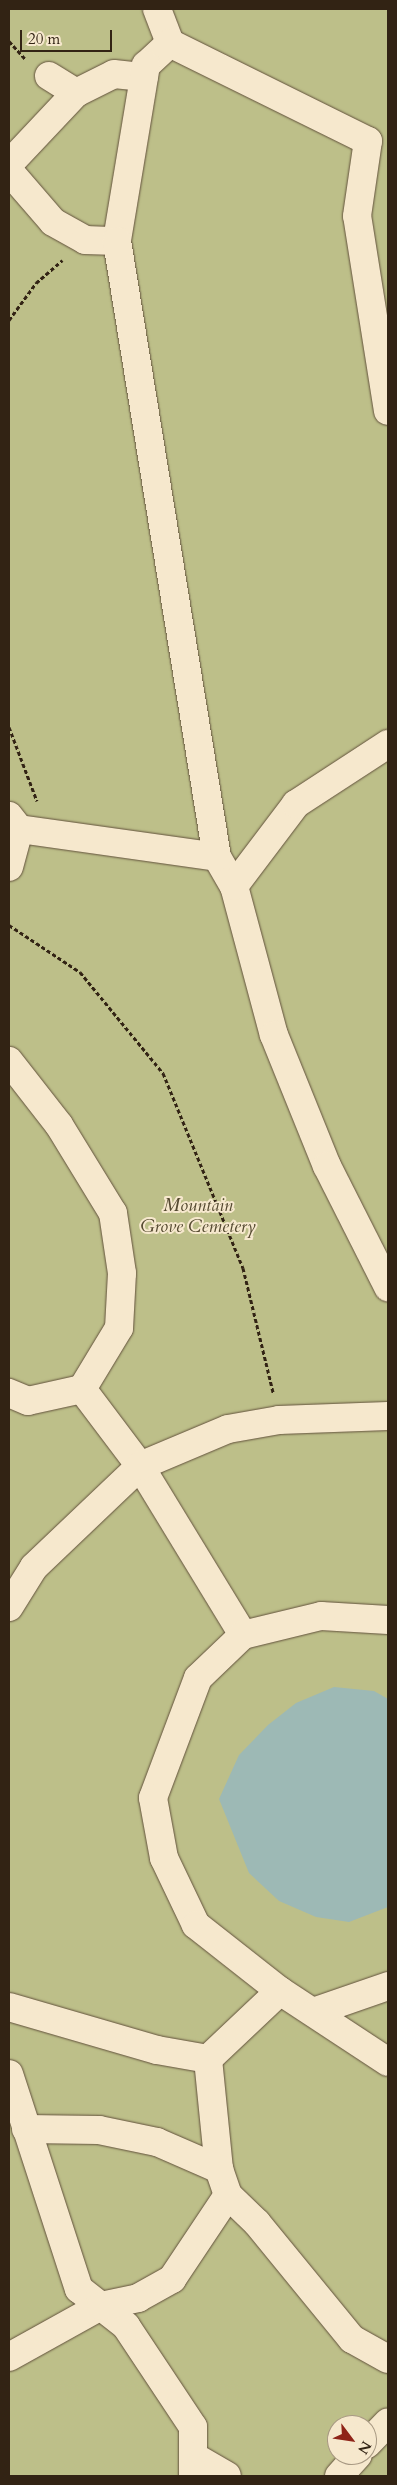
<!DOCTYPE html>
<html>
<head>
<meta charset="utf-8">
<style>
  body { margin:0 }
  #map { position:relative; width:397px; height:2485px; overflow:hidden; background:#f1dbb2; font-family:Cardo,serif }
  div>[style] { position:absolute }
  .green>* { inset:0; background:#bdbf89 }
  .water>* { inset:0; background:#9db9b5 }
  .path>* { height:3px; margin-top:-1.5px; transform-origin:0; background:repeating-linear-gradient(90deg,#322314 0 4px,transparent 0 6.5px) }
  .roads { filter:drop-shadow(0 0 1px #62513c) drop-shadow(0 0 1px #62513c) }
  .minor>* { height:28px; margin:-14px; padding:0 14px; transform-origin:14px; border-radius:14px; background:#f6e8cd }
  span { translate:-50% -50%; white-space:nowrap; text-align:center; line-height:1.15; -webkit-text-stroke:4px #f6e8cd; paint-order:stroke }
  .park-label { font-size:18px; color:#554a31; font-style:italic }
  .frame { position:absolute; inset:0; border:10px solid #322314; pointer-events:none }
  .north { position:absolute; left:327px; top:2415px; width:50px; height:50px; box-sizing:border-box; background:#f6e8cd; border:1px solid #a89983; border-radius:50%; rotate:121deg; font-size:14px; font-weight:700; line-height:20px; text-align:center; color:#322314 }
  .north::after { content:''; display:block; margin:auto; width:18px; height:22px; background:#8f2418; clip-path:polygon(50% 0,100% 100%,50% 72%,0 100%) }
  .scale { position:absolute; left:20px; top:30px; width:92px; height:22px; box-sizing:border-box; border:2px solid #322314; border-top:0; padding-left:6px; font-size:15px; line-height:18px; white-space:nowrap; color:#322314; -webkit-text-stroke:4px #f6e8cd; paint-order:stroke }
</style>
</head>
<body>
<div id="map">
  <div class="green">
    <i style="clip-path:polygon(evenodd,9px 9px,388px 9px,388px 2476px,9px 2476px,9px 9px,337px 2425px,367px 2425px,367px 2455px,337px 2455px,337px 2425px)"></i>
  </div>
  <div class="water">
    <i style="clip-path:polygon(334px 1687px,374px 1691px,388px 1699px,388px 1907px,349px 1922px,316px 1917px,279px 1901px,249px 1873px,219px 1799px,239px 1755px,268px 1725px,296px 1703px)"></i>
  </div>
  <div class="path">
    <i style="left:9px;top:41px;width:24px;rotate:48deg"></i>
    <i style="left:9px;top:320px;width:46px;rotate:-53.9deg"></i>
    <i style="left:36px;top:283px;width:35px;rotate:-41deg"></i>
    <i style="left:9px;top:727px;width:79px;rotate:69.3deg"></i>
    <i style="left:9px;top:925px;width:85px;rotate:33.5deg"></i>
    <i style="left:80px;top:972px;width:131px;rotate:50.6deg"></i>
    <i style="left:163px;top:1073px;width:211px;rotate:67.7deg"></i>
    <i style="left:243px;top:1268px;width:128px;rotate:76.4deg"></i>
  </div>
  <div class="roads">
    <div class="minor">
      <i style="left:157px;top:9px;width:36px;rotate:69deg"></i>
      <i style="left:49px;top:76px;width:32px;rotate:32deg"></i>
      <i style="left:9px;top:164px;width:98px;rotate:-46.7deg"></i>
      <i style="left:76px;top:93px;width:42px;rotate:-26.6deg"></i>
      <i style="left:114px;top:74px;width:30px;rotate:6deg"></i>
      <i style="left:9px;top:171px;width:67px;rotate:49.2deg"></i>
      <i style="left:53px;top:222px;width:37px;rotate:29deg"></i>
      <i style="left:85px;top:240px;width:32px;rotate:2deg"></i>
      <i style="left:388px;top:411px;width:197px;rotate:-99deg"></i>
      <i style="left:357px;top:216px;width:76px;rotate:-81.7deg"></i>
      <i style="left:368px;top:141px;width:221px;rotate:-153.7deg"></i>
      <i style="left:170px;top:43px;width:33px;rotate:137deg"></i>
      <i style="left:146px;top:65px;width:178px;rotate:99.4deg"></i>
      <i style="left:117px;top:241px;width:624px;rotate:80.78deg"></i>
      <i style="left:217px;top:857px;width:34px;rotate:60deg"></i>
      <i style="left:234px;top:886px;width:154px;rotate:75deg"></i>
      <i style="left:274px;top:1035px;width:141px;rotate:68deg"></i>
      <i style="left:327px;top:1166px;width:136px;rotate:63.2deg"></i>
      <i style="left:9px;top:816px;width:16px;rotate:52deg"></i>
      <i style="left:19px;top:829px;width:200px;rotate:8deg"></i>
      <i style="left:9px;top:867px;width:39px;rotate:-75deg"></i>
      <i style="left:234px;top:886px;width:103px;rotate:-52.9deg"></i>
      <i style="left:296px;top:804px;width:110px;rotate:-33.1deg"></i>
      <i style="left:9px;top:1061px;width:81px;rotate:52deg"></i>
      <i style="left:59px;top:1125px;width:103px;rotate:58.5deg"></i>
      <i style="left:113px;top:1213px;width:61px;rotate:81.5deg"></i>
      <i style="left:122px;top:1273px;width:55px;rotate:93.1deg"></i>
      <i style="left:119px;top:1328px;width:71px;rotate:121.2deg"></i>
      <i style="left:82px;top:1389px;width:55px;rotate:167.5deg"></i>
      <i style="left:28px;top:1401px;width:21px;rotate:-157deg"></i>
      <i style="left:82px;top:1389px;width:96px;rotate:53deg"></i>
      <i style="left:140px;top:1466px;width:198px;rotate:58.6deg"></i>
      <i style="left:9px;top:1607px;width:47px;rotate:-58deg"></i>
      <i style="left:34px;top:1567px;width:146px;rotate:-43.6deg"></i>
      <i style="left:140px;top:1466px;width:95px;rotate:-22.8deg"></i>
      <i style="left:228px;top:1429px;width:52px;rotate:-10deg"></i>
      <i style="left:279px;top:1420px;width:109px;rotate:-2.1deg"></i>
      <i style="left:388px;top:1620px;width:67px;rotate:-176.6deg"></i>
      <i style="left:321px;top:1616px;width:80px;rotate:166.3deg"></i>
      <i style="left:243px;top:1635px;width:62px;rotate:136.3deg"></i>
      <i style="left:198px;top:1678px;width:128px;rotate:110.6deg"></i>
      <i style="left:153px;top:1798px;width:61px;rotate:79.6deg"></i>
      <i style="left:164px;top:1858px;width:74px;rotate:64.5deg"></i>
      <i style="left:196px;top:1925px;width:107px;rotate:38.2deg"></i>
      <i style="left:280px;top:1991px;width:129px;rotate:33.3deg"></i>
      <i style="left:9px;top:2007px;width:154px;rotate:16.2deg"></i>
      <i style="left:157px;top:2050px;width:52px;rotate:10deg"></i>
      <i style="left:208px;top:2059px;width:99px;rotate:-43.4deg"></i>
      <i style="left:316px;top:2011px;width:76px;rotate:-19.1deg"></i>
      <i style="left:208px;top:2059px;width:111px;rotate:84.3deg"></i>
      <i style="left:219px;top:2169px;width:28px;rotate:71deg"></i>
      <i style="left:228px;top:2195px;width:40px;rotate:44deg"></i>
      <i style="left:257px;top:2223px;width:150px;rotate:50.7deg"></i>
      <i style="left:352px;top:2339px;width:41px;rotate:29.1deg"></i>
      <i style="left:9px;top:2074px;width:226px;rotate:72deg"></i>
      <i style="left:79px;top:2289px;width:60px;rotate:38.2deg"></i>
      <i style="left:126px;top:2326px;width:121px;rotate:56.4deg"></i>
      <i style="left:193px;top:2427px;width:49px;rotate:90deg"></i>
      <i style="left:26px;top:2129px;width:73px;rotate:0.8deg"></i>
      <i style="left:99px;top:2130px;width:59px;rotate:11.7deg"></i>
      <i style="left:157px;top:2142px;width:68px;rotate:23.5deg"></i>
      <i style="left:9px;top:2357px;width:105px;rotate:-29deg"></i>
      <i style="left:101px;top:2306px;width:38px;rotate:-12deg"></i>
      <i style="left:138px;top:2298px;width:39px;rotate:-29deg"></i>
      <i style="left:172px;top:2279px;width:101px;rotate:-56.3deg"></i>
      <i style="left:367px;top:2444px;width:30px;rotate:-46deg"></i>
      <i style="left:193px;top:2456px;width:39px;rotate:30deg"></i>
      <i style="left:339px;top:2476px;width:28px;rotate:-48deg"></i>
    </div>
  </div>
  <div class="park-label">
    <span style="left:198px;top:1217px">Mountain<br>Grove Cemetery</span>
  </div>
  <div class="frame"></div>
  <div class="north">N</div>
  <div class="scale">20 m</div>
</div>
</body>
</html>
